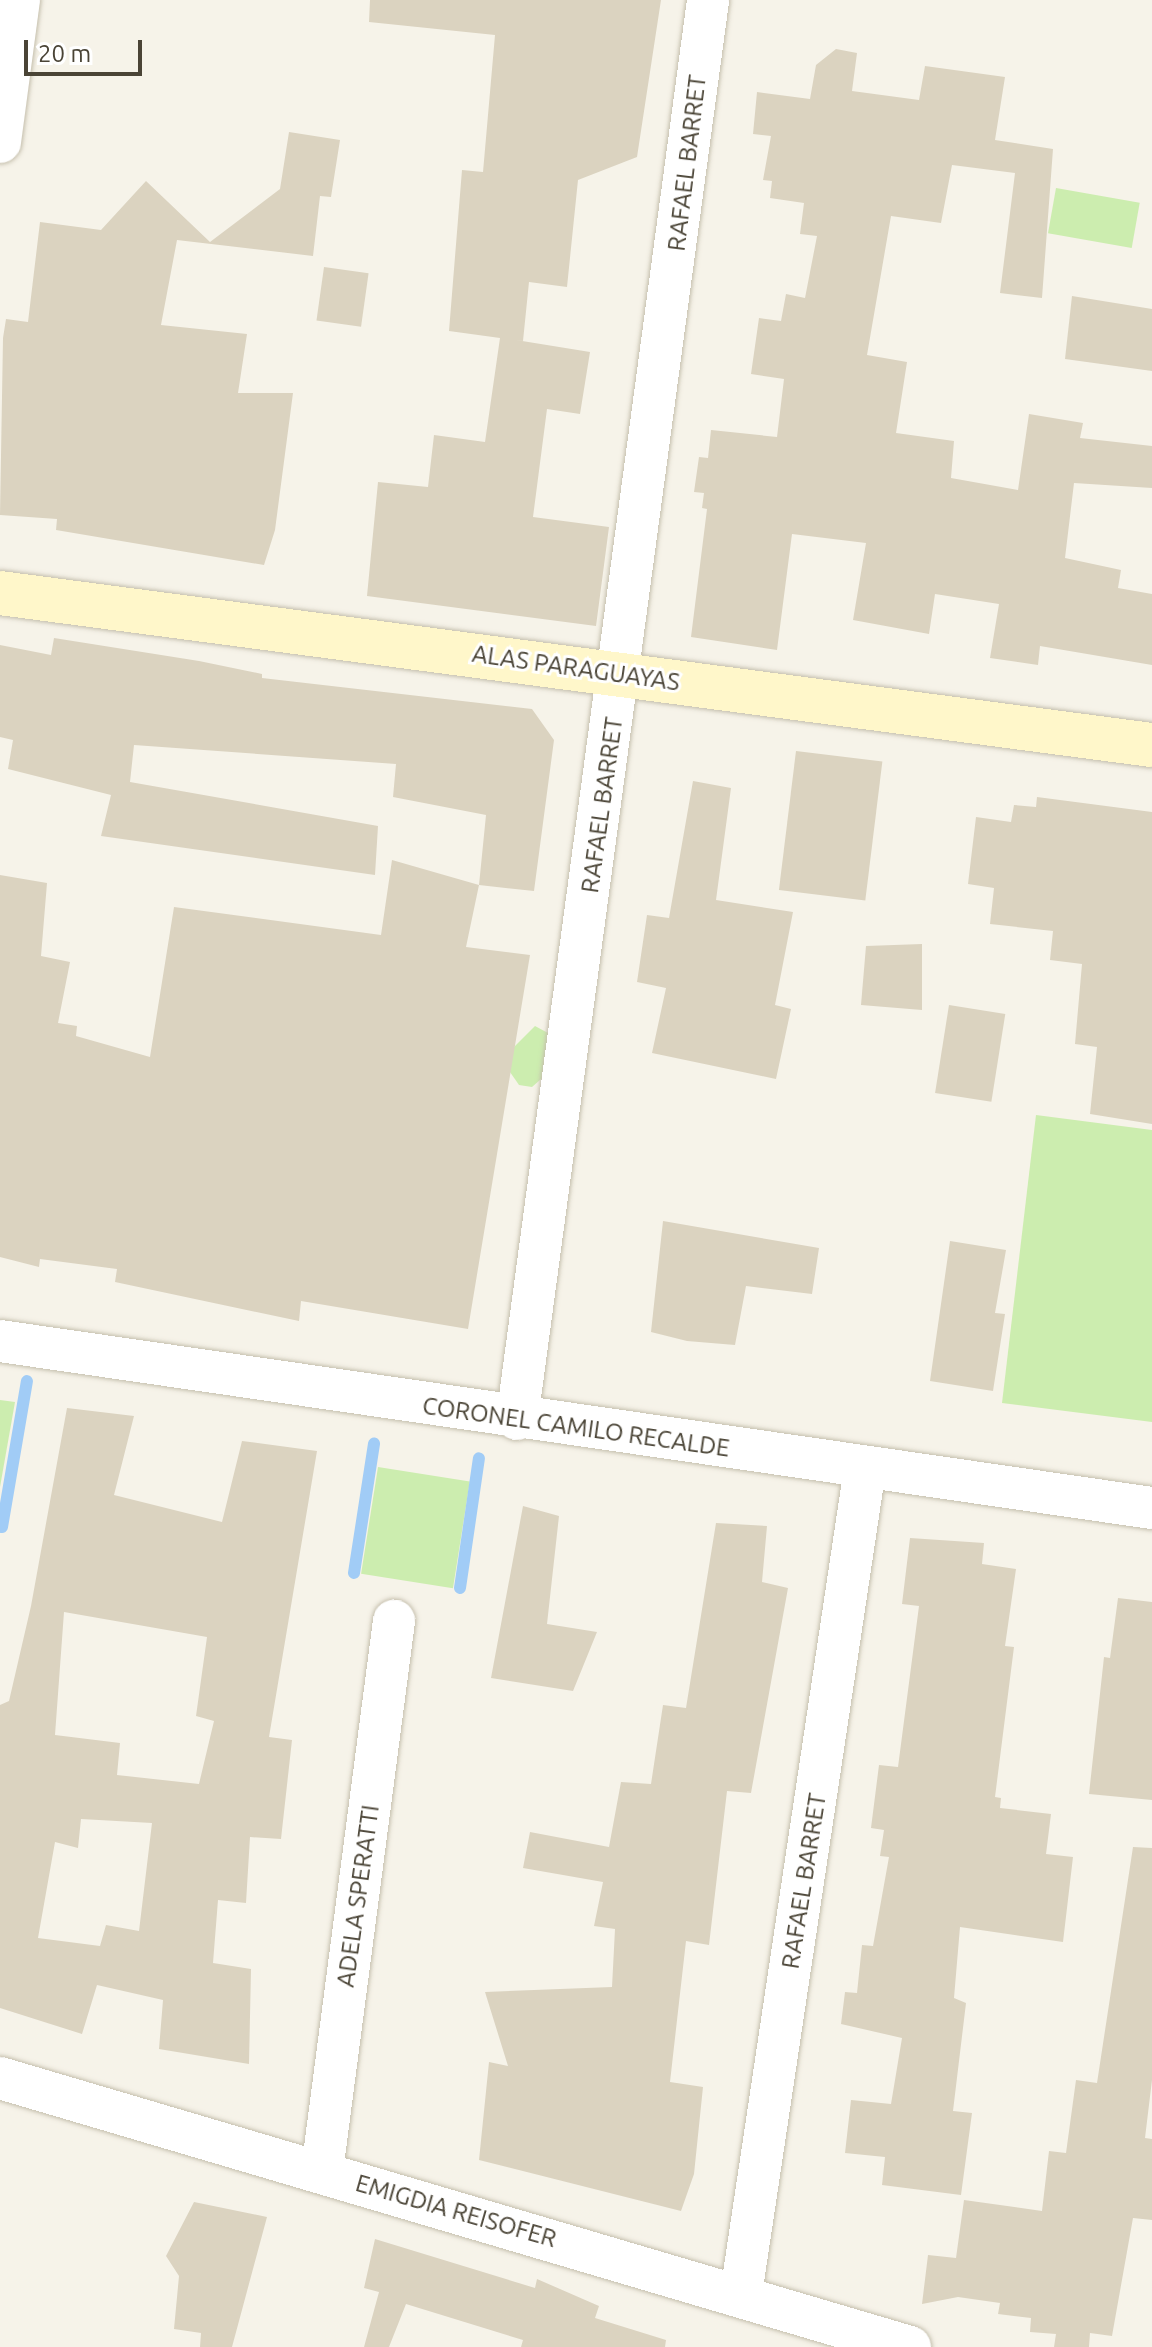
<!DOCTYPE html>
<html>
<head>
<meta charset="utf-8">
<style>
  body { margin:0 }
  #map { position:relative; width:1152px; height:2347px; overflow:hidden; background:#f6f3e9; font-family:Ubuntu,sans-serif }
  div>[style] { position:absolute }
  .green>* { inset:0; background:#ccedaf; transform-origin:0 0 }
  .stream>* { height:12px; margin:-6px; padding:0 6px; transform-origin:6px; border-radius:6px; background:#a1ccf6 }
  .building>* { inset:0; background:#dbd3c0; transform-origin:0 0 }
  .roads { filter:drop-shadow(0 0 2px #c5bfad) drop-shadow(0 0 2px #c5bfad) }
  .street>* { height:42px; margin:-21px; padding:0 21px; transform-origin:21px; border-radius:21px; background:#fff }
  .secondary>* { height:44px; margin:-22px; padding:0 22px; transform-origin:22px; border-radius:22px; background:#fff7ca }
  span { translate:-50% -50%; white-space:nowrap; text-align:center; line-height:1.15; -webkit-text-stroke:6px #fff; paint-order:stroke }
  .street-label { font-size:24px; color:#4a4436 }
  .scale { position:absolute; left:24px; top:40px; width:118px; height:36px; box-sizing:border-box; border:4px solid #4a4436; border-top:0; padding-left:10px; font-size:24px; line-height:28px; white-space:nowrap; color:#4a4436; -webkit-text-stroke:6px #fff; paint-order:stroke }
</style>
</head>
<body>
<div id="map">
  <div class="green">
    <i style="left:1056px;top:188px;width:85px;height:46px;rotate:10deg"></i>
    <i style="clip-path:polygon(535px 1026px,548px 1033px,548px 1073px,532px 1087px,519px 1085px,510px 1072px,511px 1050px)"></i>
    <i style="clip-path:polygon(1036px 1115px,1152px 1130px,1152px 1422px,1002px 1403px)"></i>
    <i style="clip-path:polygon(0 1400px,15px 1402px,0 1487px)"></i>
    <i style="left:378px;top:1467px;width:93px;height:108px;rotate:9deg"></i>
  </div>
  <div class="stream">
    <i style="left:2px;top:1527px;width:148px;rotate:-80.3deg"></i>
    <i style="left:354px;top:1573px;width:131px;rotate:-81.2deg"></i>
    <i style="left:460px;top:1588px;width:131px;rotate:-81.7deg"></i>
  </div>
  <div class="building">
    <i style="clip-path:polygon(370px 0,661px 0,637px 157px,578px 180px,567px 287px,529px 282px,523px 341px,516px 340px,590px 352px,580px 414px,547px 409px,533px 517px,609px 527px,596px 626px,367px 596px,378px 482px,428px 487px,434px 435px,485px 442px,500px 338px,449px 331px,462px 170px,483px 172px,495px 35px,369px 22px)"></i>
    <i style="clip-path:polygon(836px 49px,857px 53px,852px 91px,919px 100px,925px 66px,1005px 77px,995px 140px,1053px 149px,1042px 298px,1000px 293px,1015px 173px,952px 165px,941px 223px,891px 216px,867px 355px,907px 362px,896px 433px,954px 441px,951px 478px,1018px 490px,1029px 414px,1083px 423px,1080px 438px,1152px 446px,1152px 488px,1074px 483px,1065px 558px,1121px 570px,1118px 588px,1152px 594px,1152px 665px,1040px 646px,1038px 665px,990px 658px,999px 604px,935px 594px,929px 634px,853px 620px,866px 543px,792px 534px,777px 650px,691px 637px,707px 509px,702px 508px,704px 493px,694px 492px,699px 457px,708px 458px,711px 430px,777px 437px,784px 379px,751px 374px,759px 318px,781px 321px,786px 294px,805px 298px,817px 236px,800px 234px,804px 203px,770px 198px,772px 181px,763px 180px,771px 136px,753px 134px,757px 92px,810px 99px,816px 65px)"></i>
    <i style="clip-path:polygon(289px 132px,340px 140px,331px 197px,320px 196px,313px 256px,177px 240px,161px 325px,247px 334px,238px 393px,293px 393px,275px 530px,264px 565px,56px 530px,57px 519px,0 515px,3px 338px,6px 319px,28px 322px,40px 222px,101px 230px,146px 181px,210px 242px,280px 189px)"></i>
    <i style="left:324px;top:267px;width:45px;height:54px;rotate:8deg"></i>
    <i style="clip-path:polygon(1072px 296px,1152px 309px,1152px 371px,1065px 359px)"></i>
    <i style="clip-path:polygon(54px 638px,199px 661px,262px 674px,262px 678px,532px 709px,554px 740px,534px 891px,479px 885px,486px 815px,393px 797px,396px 764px,134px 745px,130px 782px,378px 826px,375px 875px,101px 836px,111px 795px,8px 769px,13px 740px,0 737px,0 645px,51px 655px)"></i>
    <i style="left:796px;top:751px;width:87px;height:140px;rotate:7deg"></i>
    <i style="clip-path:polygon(693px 781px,731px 788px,716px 900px,793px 912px,775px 1005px,791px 1009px,776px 1079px,652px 1053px,666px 988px,637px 982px,647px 915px,669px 918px)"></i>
    <i style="clip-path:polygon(1037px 797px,1152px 812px,1152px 1124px,1090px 1114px,1097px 1047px,1075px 1044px,1082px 964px,1050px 960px,1053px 931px,990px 924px,994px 888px,968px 884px,976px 817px,1011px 822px,1014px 805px,1036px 807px)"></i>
    <i style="clip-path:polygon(392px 860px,479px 885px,466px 947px,530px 955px,468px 1329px,301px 1301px,299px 1321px,115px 1282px,117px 1269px,40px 1259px,39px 1267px,0 1257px,0 875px,47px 883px,41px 956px,70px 962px,58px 1023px,77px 1026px,76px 1036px,150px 1057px,174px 907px,381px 935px)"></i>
    <i style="clip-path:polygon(922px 944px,922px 1010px,861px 1005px,866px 946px)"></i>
    <i style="left:949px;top:1005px;width:57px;height:89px;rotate:9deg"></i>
    <i style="clip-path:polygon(663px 1221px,819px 1248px,812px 1294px,746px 1286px,735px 1345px,687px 1341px,651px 1332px)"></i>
    <i style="clip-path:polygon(950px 1241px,1006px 1250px,995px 1313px,1005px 1314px,993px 1391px,930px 1381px)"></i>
    <i style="clip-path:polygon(evenodd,67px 1408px,134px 1416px,114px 1495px,222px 1522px,242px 1441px,317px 1451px,269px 1737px,292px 1740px,281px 1839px,250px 1837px,246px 1903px,218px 1900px,213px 1963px,251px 1969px,249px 2064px,159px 2049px,163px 2000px,97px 1985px,82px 2034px,0 2008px,0 1705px,9px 1701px,31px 1606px,67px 1408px,64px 1612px,207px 1637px,196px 1716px,214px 1721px,199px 1784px,117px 1775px,120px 1743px,55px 1735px,64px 1612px,67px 1408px,81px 1819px,152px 1823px,139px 1931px,106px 1925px,100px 1946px,38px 1938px,55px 1842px,78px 1848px,81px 1819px)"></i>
    <i style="clip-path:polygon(523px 1506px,559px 1516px,547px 1624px,597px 1632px,573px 1691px,491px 1678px)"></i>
    <i style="clip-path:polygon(716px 1523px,767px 1526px,762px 1582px,788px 1588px,751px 1793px,727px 1791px,709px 1945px,686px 1941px,670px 2082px,703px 2087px,694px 2174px,681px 2211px,479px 2160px,489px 2062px,508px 2066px,485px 1992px,612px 1987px,615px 1929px,594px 1926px,603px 1882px,523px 1868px,530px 1832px,609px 1847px,621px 1782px,651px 1784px,663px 1705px,686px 1708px)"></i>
    <i style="clip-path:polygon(910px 1538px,984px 1543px,982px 1564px,1016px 1569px,1005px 1646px,1014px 1647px,995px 1797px,1001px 1798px,1000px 1808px,1051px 1814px,1046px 1854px,1073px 1857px,1063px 1942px,960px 1927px,954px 1998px,966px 2003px,953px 2111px,972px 2113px,961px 2195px,882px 2185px,885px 2157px,845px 2153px,851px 2100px,891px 2104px,902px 2038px,841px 2024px,845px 1992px,857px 1993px,862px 1945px,873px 1946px,889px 1857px,880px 1856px,884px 1830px,871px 1828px,879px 1765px,898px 1767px,919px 1606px,902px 1604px)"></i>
    <i style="clip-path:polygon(1118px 1598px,1152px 1602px,1152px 1800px,1089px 1794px,1104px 1657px,1110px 1658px)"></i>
    <i style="clip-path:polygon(1133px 1847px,1152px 1848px,1152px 2080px,1145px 2138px,1152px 2139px,1152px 2220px,1133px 2218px,1112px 2336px,1090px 2333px,1089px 2347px,1054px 2347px,1056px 2334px,1030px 2332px,1031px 2318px,998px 2314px,1000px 2303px,958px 2297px,922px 2304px,928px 2255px,956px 2258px,964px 2200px,1042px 2211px,1049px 2151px,1066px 2153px,1076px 2080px,1097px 2083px)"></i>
    <i style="clip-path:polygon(194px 2202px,267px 2217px,232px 2347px,200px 2347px,201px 2333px,174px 2329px,179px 2276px,166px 2256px)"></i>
    <i style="clip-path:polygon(375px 2239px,535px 2288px,537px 2279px,599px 2306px,595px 2318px,666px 2340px,665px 2347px,521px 2347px,523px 2340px,406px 2304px,389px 2347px,364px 2347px,379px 2292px,364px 2288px)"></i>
  </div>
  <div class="roads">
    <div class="street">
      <i style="left:0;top:142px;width:143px;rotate:-82.4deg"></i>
      <i style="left:0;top:1341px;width:1164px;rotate:8.25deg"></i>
      <i style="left:517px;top:1419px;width:1432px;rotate:-82.33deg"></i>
      <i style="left:0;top:2078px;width:949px;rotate:16.47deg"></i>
      <i style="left:322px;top:2171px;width:555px;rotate:-82.54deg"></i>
      <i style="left:741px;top:2294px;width:835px;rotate:-81.46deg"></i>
    </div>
    <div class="secondary">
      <i style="left:0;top:593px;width:1162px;rotate:7.52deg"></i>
    </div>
  </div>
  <div class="street-label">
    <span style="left:687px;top:163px;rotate:-83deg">RAFAEL BARRET</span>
    <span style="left:576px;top:668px;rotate:8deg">ALAS PARAGUAYAS</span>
    <span style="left:602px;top:805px;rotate:-82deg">RAFAEL BARRET</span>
    <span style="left:576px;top:1427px;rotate:8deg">CORONEL CAMILO RECALDE</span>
    <span style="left:804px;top:1881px;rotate:-81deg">RAFAEL BARRET</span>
    <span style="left:358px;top:1896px;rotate:-82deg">ADELA SPERATTI</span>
    <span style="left:456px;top:2211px;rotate:16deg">EMIGDIA REISOFER</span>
  </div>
  <div class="scale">20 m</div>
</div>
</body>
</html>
